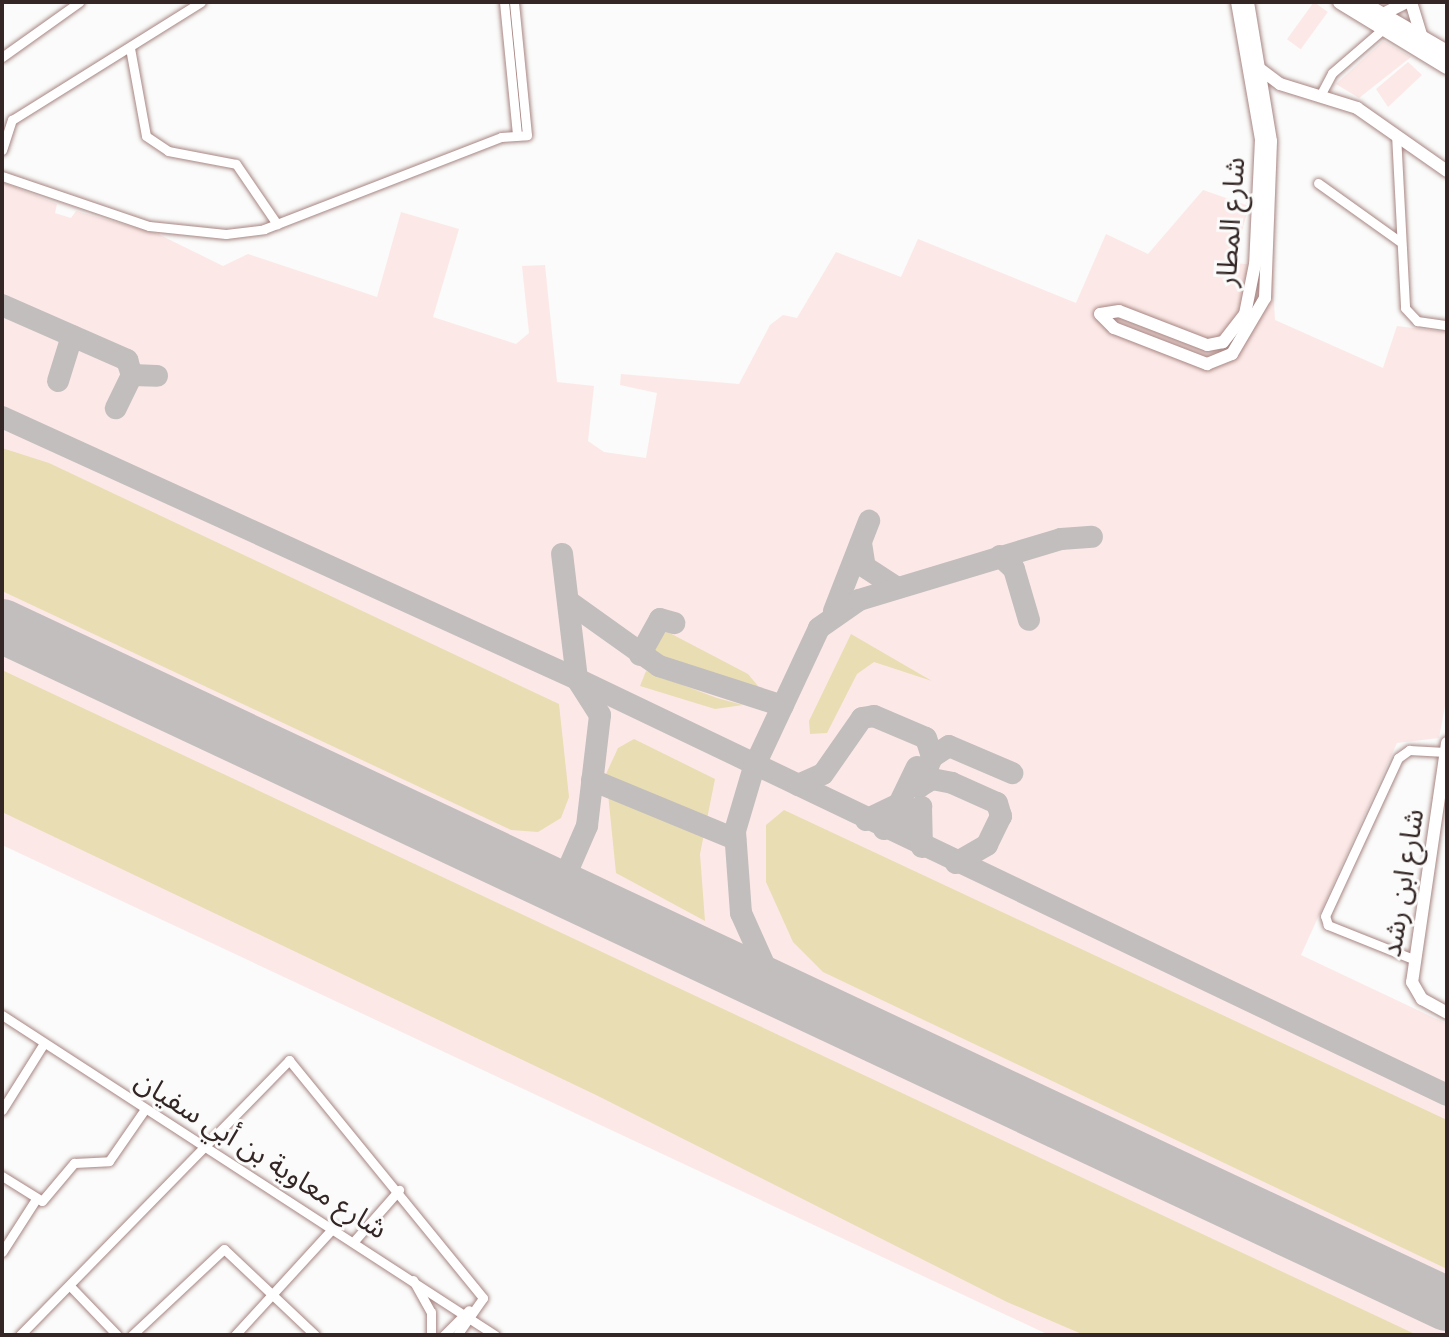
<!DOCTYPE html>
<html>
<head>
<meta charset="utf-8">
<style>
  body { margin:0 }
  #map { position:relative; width:1449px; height:1337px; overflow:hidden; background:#fafbfa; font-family:Roboto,"Noto Sans Arabic",sans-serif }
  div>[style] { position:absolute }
  .built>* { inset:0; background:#fce9e7; transform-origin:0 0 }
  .green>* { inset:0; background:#e9ddb3 }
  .taxiway>* { height:22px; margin:-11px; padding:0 11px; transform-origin:11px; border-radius:11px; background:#c2bebe }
  .runway>* { height:54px; margin:-27px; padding:0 27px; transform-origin:27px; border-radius:27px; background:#c2bebe }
  .roads { filter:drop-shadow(0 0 2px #a78582) drop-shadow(0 0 2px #a78582) }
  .street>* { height:9px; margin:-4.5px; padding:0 4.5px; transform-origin:4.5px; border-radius:4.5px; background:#fff }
  .secondary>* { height:12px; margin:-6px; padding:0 6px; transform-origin:6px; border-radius:6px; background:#fff }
  .primary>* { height:14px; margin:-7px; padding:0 7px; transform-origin:7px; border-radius:7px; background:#fff }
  span { translate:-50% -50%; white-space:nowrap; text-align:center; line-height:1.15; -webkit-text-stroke:6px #fafbfa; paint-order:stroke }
  .street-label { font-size:28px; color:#332624 }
  .frame { position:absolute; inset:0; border:4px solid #332624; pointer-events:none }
</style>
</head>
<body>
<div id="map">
  <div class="built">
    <i style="left:1314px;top:2px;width:17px;height:46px;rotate:36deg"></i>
    <i style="clip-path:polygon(1383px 41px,1411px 57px,1359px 98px,1336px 84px)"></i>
    <i style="clip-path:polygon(1408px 62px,1422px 75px,1388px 107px,1376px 89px)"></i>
    <i style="clip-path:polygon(2px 182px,57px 204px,55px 213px,71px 218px,76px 211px,158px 234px,223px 266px,248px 254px,377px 297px,401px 212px,459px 229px,433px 317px,516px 344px,529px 333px,522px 266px,545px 265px,557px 382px,594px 386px,588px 441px,604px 452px,646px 458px,657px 393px,620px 385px,621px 374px,739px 384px,770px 325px,783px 315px,797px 318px,836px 252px,901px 277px,918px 239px,1076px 303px,1106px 234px,1148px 254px,1203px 190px,1249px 206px,1233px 263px,1272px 266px,1275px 320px,1383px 368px,1397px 326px,1447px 332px,1447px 696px,1439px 738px,1397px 743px,1301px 955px,1447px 1024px,1447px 1335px,1049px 1335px,2px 845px)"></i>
  </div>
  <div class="green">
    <i style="clip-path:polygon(2px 448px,49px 463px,559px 704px,569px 797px,561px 818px,538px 832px,511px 830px,2px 591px)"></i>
    <i style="clip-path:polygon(662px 629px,748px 674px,758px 686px,750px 698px,734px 698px,657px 668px,649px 661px)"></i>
    <i style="clip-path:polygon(851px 634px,932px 681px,874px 662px,857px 674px,827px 733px,810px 734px,809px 721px)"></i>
    <i style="clip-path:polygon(2px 670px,1417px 1335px,1084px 1335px,1007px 1302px,596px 1095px,2px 812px)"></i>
    <i style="clip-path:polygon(646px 671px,717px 698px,743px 705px,715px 709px,640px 686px)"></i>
    <i style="clip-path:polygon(634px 739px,715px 779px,700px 854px,705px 921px,616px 873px,606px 774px,618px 748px)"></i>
    <i style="clip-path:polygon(784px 810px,1447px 1120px,1447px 1269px,823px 972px,793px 942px,766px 882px,766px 825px)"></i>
  </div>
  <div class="taxiway">
    <i style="left:2px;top:305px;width:137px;rotate:23.7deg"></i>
    <i style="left:127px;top:360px;width:16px;rotate:72deg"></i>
    <i style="left:132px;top:375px;width:37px;rotate:116deg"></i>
    <i style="left:132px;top:375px;width:25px;rotate:2deg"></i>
    <i style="left:58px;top:381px;width:47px;rotate:-72.7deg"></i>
    <i style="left:2px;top:417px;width:632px;rotate:24.5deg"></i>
    <i style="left:577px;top:679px;width:964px;rotate:25.56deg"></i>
    <i style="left:861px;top:543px;width:24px;rotate:81deg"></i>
    <i style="left:865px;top:567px;width:38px;rotate:33deg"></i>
    <i style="left:1000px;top:556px;width:19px;rotate:43deg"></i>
    <i style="left:1014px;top:569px;width:53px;rotate:73.6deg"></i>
    <i style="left:572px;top:604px;width:107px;rotate:35.5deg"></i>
    <i style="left:659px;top:666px;width:130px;rotate:17.9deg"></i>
    <i style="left:834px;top:611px;width:97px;rotate:-68.7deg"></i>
    <i style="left:640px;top:655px;width:41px;rotate:-60.9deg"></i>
    <i style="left:660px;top:619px;width:15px;rotate:16deg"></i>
    <i style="left:932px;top:757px;width:20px;rotate:-33deg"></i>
    <i style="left:949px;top:746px;width:69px;rotate:23.2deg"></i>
    <i style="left:592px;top:780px;width:155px;rotate:22.4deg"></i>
    <i style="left:798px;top:785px;width:27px;rotate:-24deg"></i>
    <i style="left:823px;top:774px;width:68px;rotate:-55.1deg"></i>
    <i style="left:862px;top:718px;width:12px;rotate:-9deg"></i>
    <i style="left:874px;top:716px;width:56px;rotate:22.9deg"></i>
    <i style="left:926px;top:738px;width:20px;rotate:72deg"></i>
    <i style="left:932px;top:757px;width:33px;rotate:113deg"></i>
    <i style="left:919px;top:787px;width:15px;rotate:-32deg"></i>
    <i style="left:932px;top:779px;width:20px;rotate:11deg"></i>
    <i style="left:952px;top:783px;width:49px;rotate:24deg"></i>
    <i style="left:997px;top:803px;width:14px;rotate:73deg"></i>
    <i style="left:1001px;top:816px;width:32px;rotate:116deg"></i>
    <i style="left:987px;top:845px;width:36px;rotate:150deg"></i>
    <i style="left:866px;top:820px;width:37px;rotate:-26deg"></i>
    <i style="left:899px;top:804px;width:41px;rotate:-64.1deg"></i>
    <i style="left:884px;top:829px;width:24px;rotate:-17deg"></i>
    <i style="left:907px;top:822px;width:21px;rotate:-47deg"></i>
    <i style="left:921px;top:807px;width:40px;rotate:88.6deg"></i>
    <i style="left:560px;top:888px;width:68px;rotate:-66.5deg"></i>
    <i style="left:587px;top:826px;width:112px;rotate:-83.3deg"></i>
    <i style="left:600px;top:715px;width:43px;rotate:-122.6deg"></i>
    <i style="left:577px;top:679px;width:126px;rotate:-96.8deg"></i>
    <i style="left:775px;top:989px;width:83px;rotate:-114.1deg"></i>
    <i style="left:741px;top:913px;width:82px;rotate:-94.2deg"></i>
    <i style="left:735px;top:831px;width:67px;rotate:-73.5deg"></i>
    <i style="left:754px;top:767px;width:153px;rotate:-64.9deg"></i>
    <i style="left:819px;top:628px;width:49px;rotate:-35deg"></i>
    <i style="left:859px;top:600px;width:211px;rotate:-16.8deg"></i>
    <i style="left:1061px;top:539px;width:31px;rotate:-4deg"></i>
  </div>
  <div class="runway">
    <i style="left:2px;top:626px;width:1596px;rotate:25.14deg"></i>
  </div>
  <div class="roads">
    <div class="street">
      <i style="left:504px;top:2px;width:134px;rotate:84.4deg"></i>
      <i style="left:130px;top:48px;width:89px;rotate:79.7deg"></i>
      <i style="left:146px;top:136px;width:27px;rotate:34deg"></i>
      <i style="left:168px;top:151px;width:69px;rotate:10.8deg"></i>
      <i style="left:236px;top:164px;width:73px;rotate:55.7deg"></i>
      <i style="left:2px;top:57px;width:95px;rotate:-35.5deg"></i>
      <i style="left:1322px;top:92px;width:21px;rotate:-62deg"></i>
      <i style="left:1332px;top:73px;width:67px;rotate:-40.8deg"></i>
      <i style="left:1396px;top:134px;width:174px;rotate:87deg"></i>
      <i style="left:1405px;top:308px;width:18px;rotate:47deg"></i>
      <i style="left:1417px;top:321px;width:30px;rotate:8deg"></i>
      <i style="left:2px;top:150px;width:32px;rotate:-72deg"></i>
      <i style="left:12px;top:120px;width:223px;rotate:-32deg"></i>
      <i style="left:2px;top:176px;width:155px;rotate:18.8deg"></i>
      <i style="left:149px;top:226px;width:77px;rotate:5.9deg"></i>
      <i style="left:226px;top:234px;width:38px;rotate:-7deg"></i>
      <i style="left:264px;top:229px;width:254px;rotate:-21.2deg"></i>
      <i style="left:501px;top:137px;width:26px;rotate:-4deg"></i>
      <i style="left:527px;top:135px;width:134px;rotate:-95.6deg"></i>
      <i style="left:1318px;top:183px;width:100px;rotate:35.6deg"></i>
      <i style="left:1413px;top:959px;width:92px;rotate:-158.2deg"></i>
      <i style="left:1328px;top:925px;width:9px;rotate:-108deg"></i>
      <i style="left:1325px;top:916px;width:174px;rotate:-65.2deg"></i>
      <i style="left:1398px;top:758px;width:14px;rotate:-36deg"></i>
      <i style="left:1409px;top:750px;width:36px;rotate:3deg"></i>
      <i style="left:2px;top:1015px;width:588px;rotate:32.99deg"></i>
      <i style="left:2px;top:1110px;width:79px;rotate:-57.9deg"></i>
      <i style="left:2px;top:1176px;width:47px;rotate:32deg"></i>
      <i style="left:42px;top:1201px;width:50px;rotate:-49.9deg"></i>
      <i style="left:74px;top:1163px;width:35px;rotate:-3deg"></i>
      <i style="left:109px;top:1161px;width:63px;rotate:-55.3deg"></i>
      <i style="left:355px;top:1240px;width:67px;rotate:-48.7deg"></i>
      <i style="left:2px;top:1252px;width:63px;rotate:-57.3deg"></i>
      <i style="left:413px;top:1280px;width:37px;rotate:61deg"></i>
      <i style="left:431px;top:1312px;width:23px;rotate:90deg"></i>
      <i style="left:71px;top:1287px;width:66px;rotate:46.2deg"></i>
      <i style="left:20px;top:1335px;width:385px;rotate:-45.6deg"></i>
      <i style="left:289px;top:1060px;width:307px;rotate:50.8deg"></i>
      <i style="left:483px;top:1298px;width:45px;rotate:125.1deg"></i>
      <i style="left:132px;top:1335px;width:126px;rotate:-43.1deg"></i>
      <i style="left:224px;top:1249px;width:125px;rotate:43.4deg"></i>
      <i style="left:235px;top:1335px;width:148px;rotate:-47.5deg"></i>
      <i style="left:444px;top:1335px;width:35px;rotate:-45deg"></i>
    </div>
    <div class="secondary">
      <i style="left:1237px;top:2px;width:139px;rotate:80.1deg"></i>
      <i style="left:1261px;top:139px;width:125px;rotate:92.7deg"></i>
      <i style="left:1255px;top:264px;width:51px;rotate:101.3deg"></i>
      <i style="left:1245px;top:314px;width:36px;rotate:128deg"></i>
      <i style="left:1223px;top:342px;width:16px;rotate:169deg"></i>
      <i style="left:1207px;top:345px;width:94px;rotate:-158.9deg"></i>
      <i style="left:1119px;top:311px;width:19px;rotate:171deg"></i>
      <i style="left:1100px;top:314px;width:20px;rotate:45deg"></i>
      <i style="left:1114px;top:328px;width:100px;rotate:21.2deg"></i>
      <i style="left:1207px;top:364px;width:27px;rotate:-22deg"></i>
      <i style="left:1232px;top:354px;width:65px;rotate:-59.5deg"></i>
      <i style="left:1265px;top:298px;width:157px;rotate:-87.8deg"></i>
      <i style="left:1271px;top:141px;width:141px;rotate:-99.4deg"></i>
      <i style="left:1411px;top:2px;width:38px;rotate:73deg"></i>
      <i style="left:1381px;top:15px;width:29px;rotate:-27deg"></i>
      <i style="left:1260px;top:69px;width:25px;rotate:37deg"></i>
      <i style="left:1280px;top:84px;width:81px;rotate:17.3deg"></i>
      <i style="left:1357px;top:108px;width:110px;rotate:35deg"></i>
      <i style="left:1447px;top:743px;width:242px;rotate:98.3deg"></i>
      <i style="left:1412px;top:982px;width:20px;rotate:60deg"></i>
      <i style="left:1422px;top:999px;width:29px;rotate:29deg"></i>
    </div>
    <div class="primary">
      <i style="left:1340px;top:2px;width:125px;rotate:31.3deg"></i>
      <i style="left:1361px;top:2px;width:99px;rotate:30.2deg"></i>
    </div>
  </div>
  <div class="street-label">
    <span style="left:1231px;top:222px;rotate:-86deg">شارع المطار</span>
    <span style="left:1403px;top:883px;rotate:-81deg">شارع ابن رشد</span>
    <span style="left:261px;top:1155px;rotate:32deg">شارع معاوية بن أبي سفيان</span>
  </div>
  <div class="frame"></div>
</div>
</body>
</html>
